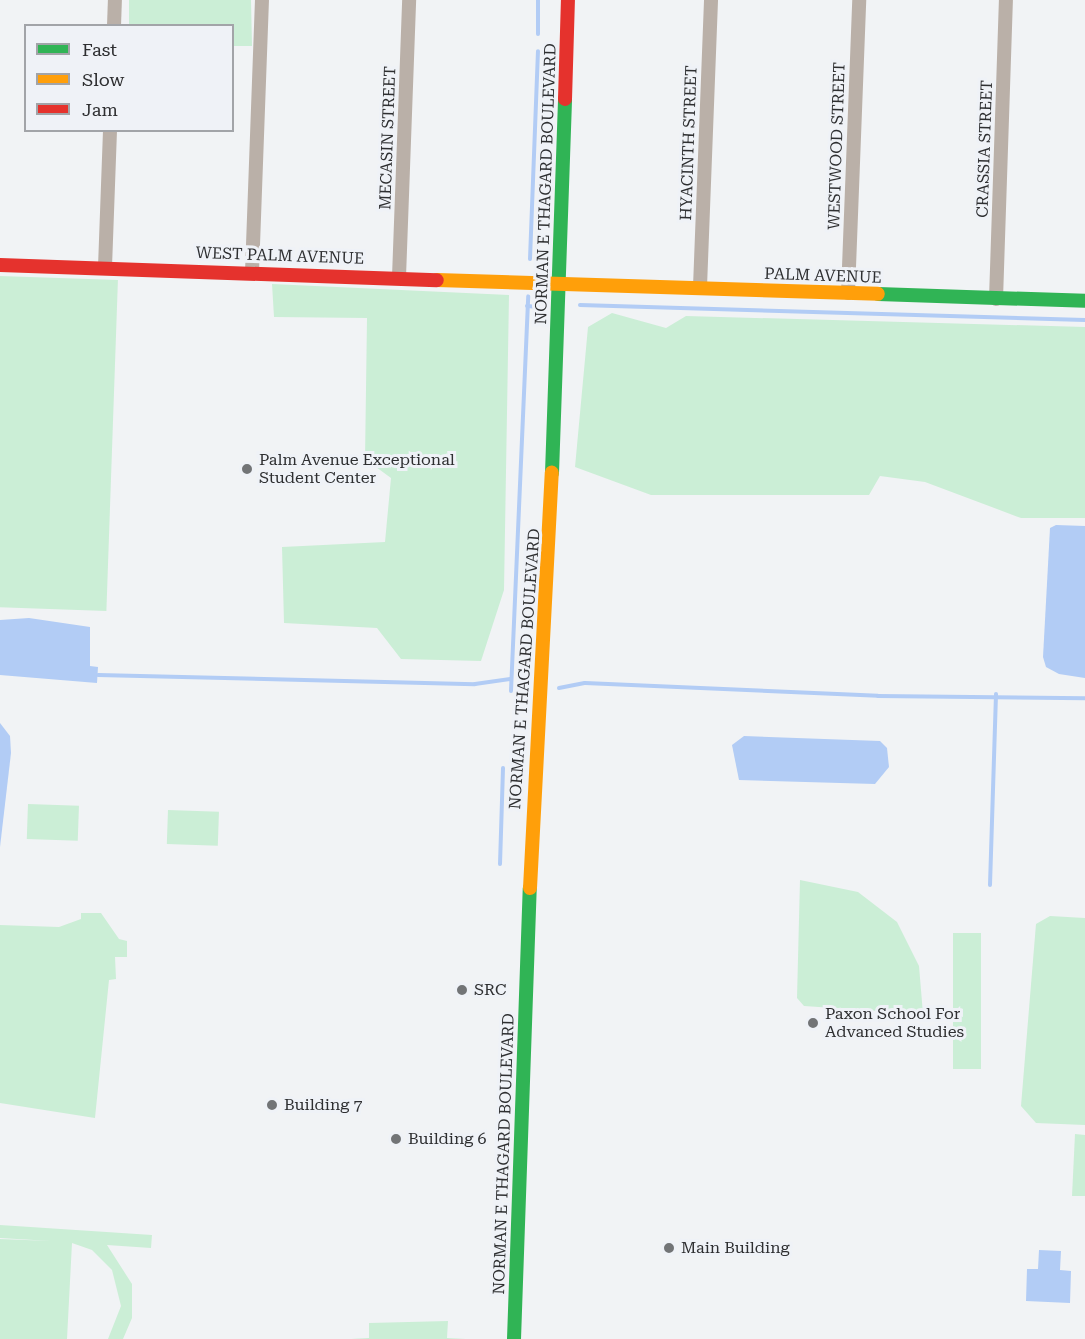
<!DOCTYPE html>
<html>
<head>
<meta charset="utf-8">
<style>
  body { margin:0 }
  #map { position:relative; width:1085px; height:1339px; overflow:hidden; background:#f1f3f5; font-family:"Roboto Serif",serif }
  div>[style] { position:absolute }
  .green>* { inset:0; background:#cbeed6; transform-origin:0 0 }
  .water>* { inset:0; background:#b2ccf5 }
  .stream>* { height:4px; margin:-2px; padding:0 2px; transform-origin:2px; border-radius:2px; background:#b2ccf5 }
  .street>* { height:14px; margin:-7px; padding:0 7px; transform-origin:7px; border-radius:7px; background:#bab0a8 }
  .fast>* { height:14px; margin:-7px; padding:0 7px; transform-origin:7px; border-radius:7px; background:#30b455 }
  .slow>* { height:14px; margin:-7px; padding:0 7px; transform-origin:7px; border-radius:7px; background:#ff9f0a }
  .jam>* { height:14px; margin:-7px; padding:0 7px; transform-origin:7px; border-radius:7px; background:#e5322d }
  .dots>* { width:16px; height:16px; translate:-50% -50%; box-sizing:border-box; border:3px solid #eff2f7; border-radius:50% }
  span { translate:-50% -50%; white-space:nowrap; text-align:center; line-height:1.15; -webkit-text-stroke:6px #eff2f7; paint-order:stroke }
  .street-label { font-size:16px; color:#2e2f31 }
  .poi-label { font-size:16px; color:#2e2f31 }
  .left { translate:0 -50%; text-align:left }
  .legend { position:absolute; left:24px; top:24px; width:210px; height:108px; box-sizing:border-box; background:#eff2f7; border:2px solid #a2a4a8; margin:0; padding:8px 10px; list-style:none; font-size:18px; color:#2e2f31 }
  .legend li { display:flex; align-items:center; gap:12px; height:30px }
  .legend b { width:30px; border:2px solid #a2a4a8 }
</style>
</head>
<body>
<div id="map">
  <div class="green">
    <i style="clip-path:polygon(129px 0,251px 0,252px 46px,233px 46px,232px 26px,129px 25px)"></i>
    <i style="left:0;top:276px;width:118px;height:331px;rotate:2deg"></i>
    <i style="clip-path:polygon(272px 284px,509px 295px,504px 590px,481px 661px,401px 659px,377px 628px,284px 623px,282px 547px,385px 542px,391px 478px,365px 459px,367px 318px,274px 317px)"></i>
    <i style="clip-path:polygon(612px 313px,666px 328px,686px 316px,1085px 327px,1085px 518px,1021px 518px,925px 482px,880px 476px,869px 495px,651px 495px,575px 467px,588px 327px)"></i>
    <i style="left:28px;top:804px;width:51px;height:35px;rotate:2deg"></i>
    <i style="left:168px;top:810px;width:51px;height:34px;rotate:2deg"></i>
    <i style="clip-path:polygon(800px 880px,858px 892px,897px 922px,919px 966px,923px 1014px,804px 1006px,797px 998px)"></i>
    <i style="clip-path:polygon(81px 913px,101px 913px,119px 939px,127px 941px,127px 957px,115px 957px,116px 979px,109px 980px,95px 1118px,0 1103px,0 925px,59px 927px,81px 919px)"></i>
    <i style="clip-path:polygon(1050px 916px,1085px 918px,1085px 1125px,1036px 1123px,1021px 1106px,1036px 924px)"></i>
    <i style="left:953px;top:933px;width:28px;height:136px"></i>
    <i style="clip-path:polygon(1075px 1134px,1085px 1135px,1085px 1196px,1072px 1196px)"></i>
    <i style="clip-path:polygon(0 1225px,152px 1235px,151px 1248px,107px 1245px,132px 1284px,132px 1318px,123px 1339px,108px 1339px,121px 1306px,112px 1270px,92px 1250px,72px 1243px,67px 1339px,0 1339px,0 1239px,51px 1241px,0 1238px)"></i>
    <i style="clip-path:polygon(448px 1321px,447px 1338px,466px 1339px,351px 1339px,369px 1338px,369px 1323px)"></i>
  </div>
  <div class="water">
    <i style="clip-path:polygon(1056px 525px,1085px 526px,1085px 678px,1059px 674px,1046px 667px,1043px 657px,1050px 528px)"></i>
    <i style="clip-path:polygon(29px 618px,90px 627px,90px 666px,98px 667px,97px 683px,0 675px,0 620px)"></i>
    <i style="clip-path:polygon(0 723px,10px 736px,11px 753px,0 847px)"></i>
    <i style="clip-path:polygon(744px 736px,880px 741px,887px 748px,889px 767px,875px 784px,739px 780px,732px 745px)"></i>
    <i style="clip-path:polygon(1039px 1250px,1061px 1251px,1060px 1270px,1071px 1271px,1070px 1303px,1026px 1301px,1027px 1269px,1038px 1269px)"></i>
  </div>
  <div class="stream">
    <i style="left:538px;top:34px;width:34px;rotate:-90deg"></i>
    <i style="left:530px;top:259px;width:208px;rotate:-87.8deg"></i>
    <i style="left:580px;top:305px;width:505px;rotate:1.7deg"></i>
    <i style="left:527px;top:306px;width:11px;rotate:5deg"></i>
    <i style="left:98px;top:675px;width:377px;rotate:1.4deg"></i>
    <i style="left:475px;top:684px;width:36px;rotate:-8deg"></i>
    <i style="left:559px;top:688px;width:26px;rotate:-11deg"></i>
    <i style="left:585px;top:683px;width:293px;rotate:2.5deg"></i>
    <i style="left:878px;top:696px;width:207px;rotate:0.6deg"></i>
    <i style="left:511px;top:691px;width:395px;rotate:-87.5deg"></i>
    <i style="left:500px;top:864px;width:96px;rotate:-88.2deg"></i>
    <i style="left:990px;top:885px;width:191px;rotate:-88.2deg"></i>
  </div>
  <div class="street">
    <i style="left:114px;top:26px;width:26px;rotate:-88deg"></i>
    <i style="left:105px;top:267px;width:137px;rotate:-87.9deg"></i>
    <i style="left:252px;top:272px;width:272px;rotate:-87.9deg"></i>
    <i style="left:399px;top:277px;width:277px;rotate:-87.9deg"></i>
    <i style="left:700px;top:287px;width:287px;rotate:-87.8deg"></i>
    <i style="left:848px;top:293px;width:293px;rotate:-87.8deg"></i>
    <i style="left:996px;top:299px;width:299px;rotate:-88.1deg"></i>
  </div>
  <div class="fast">
    <i style="left:878px;top:294px;width:207px;rotate:1.9deg"></i>
    <i style="left:552px;top:473px;width:374px;rotate:-88deg"></i>
    <i style="left:514px;top:1339px;width:451px;rotate:-88deg"></i>
  </div>
  <div class="slow">
    <i style="left:437px;top:280px;width:441px;rotate:1.8deg"></i>
    <i style="left:530px;top:888px;width:416px;rotate:-87deg"></i>
  </div>
  <div class="jam">
    <i style="left:565px;top:99px;width:99px;rotate:-88.3deg"></i>
    <i style="left:0;top:265px;width:437px;rotate:2deg"></i>
  </div>
  <div class="dots">
    <i style="left:247px;top:469px;background:#727476"></i>
    <i style="left:462px;top:990px;background:#727476"></i>
    <i style="left:813px;top:1023px;background:#727476"></i>
    <i style="left:272px;top:1105px;background:#727476"></i>
    <i style="left:396px;top:1139px;background:#727476"></i>
    <i style="left:669px;top:1248px;background:#727476"></i>
  </div>
  <div class="street-label">
    <span style="left:388px;top:138px;rotate:-88deg">MECASIN STREET</span>
    <span style="left:689px;top:143px;rotate:-88deg">HYACINTH STREET</span>
    <span style="left:837px;top:146px;rotate:-88deg">WESTWOOD STREET</span>
    <span style="left:985px;top:149px;rotate:-88deg">CRASSIA STREET</span>
    <span style="left:546px;top:184px;rotate:-88deg">NORMAN E THAGARD BOULEVARD</span>
    <span style="left:280px;top:256px;rotate:2deg">WEST PALM AVENUE</span>
    <span style="left:823px;top:276px;rotate:2deg">PALM AVENUE</span>
    <span style="left:525px;top:669px;rotate:-86deg">NORMAN E THAGARD BOULEVARD</span>
    <span style="left:504px;top:1154px;rotate:-88deg">NORMAN E THAGARD BOULEVARD</span>
  </div>
  <div class="poi-label">
    <span class="left" style="left:259px;top:469px">Palm Avenue Exceptional<br>Student Center</span>
    <span class="left" style="left:474px;top:990px">SRC</span>
    <span class="left" style="left:825px;top:1023px">Paxon School For<br>Advanced Studies</span>
    <span class="left" style="left:284px;top:1105px">Building 7</span>
    <span class="left" style="left:408px;top:1139px">Building 6</span>
    <span class="left" style="left:681px;top:1248px">Main Building</span>
  </div>
  <ul class="legend">
  <li><b style="height:8px;background:#30b455"></b>Fast</li>
  <li><b style="height:8px;background:#ff9f0a"></b>Slow</li>
  <li><b style="height:8px;background:#e5322d"></b>Jam</li>
  </ul>
</div>
</body>
</html>
